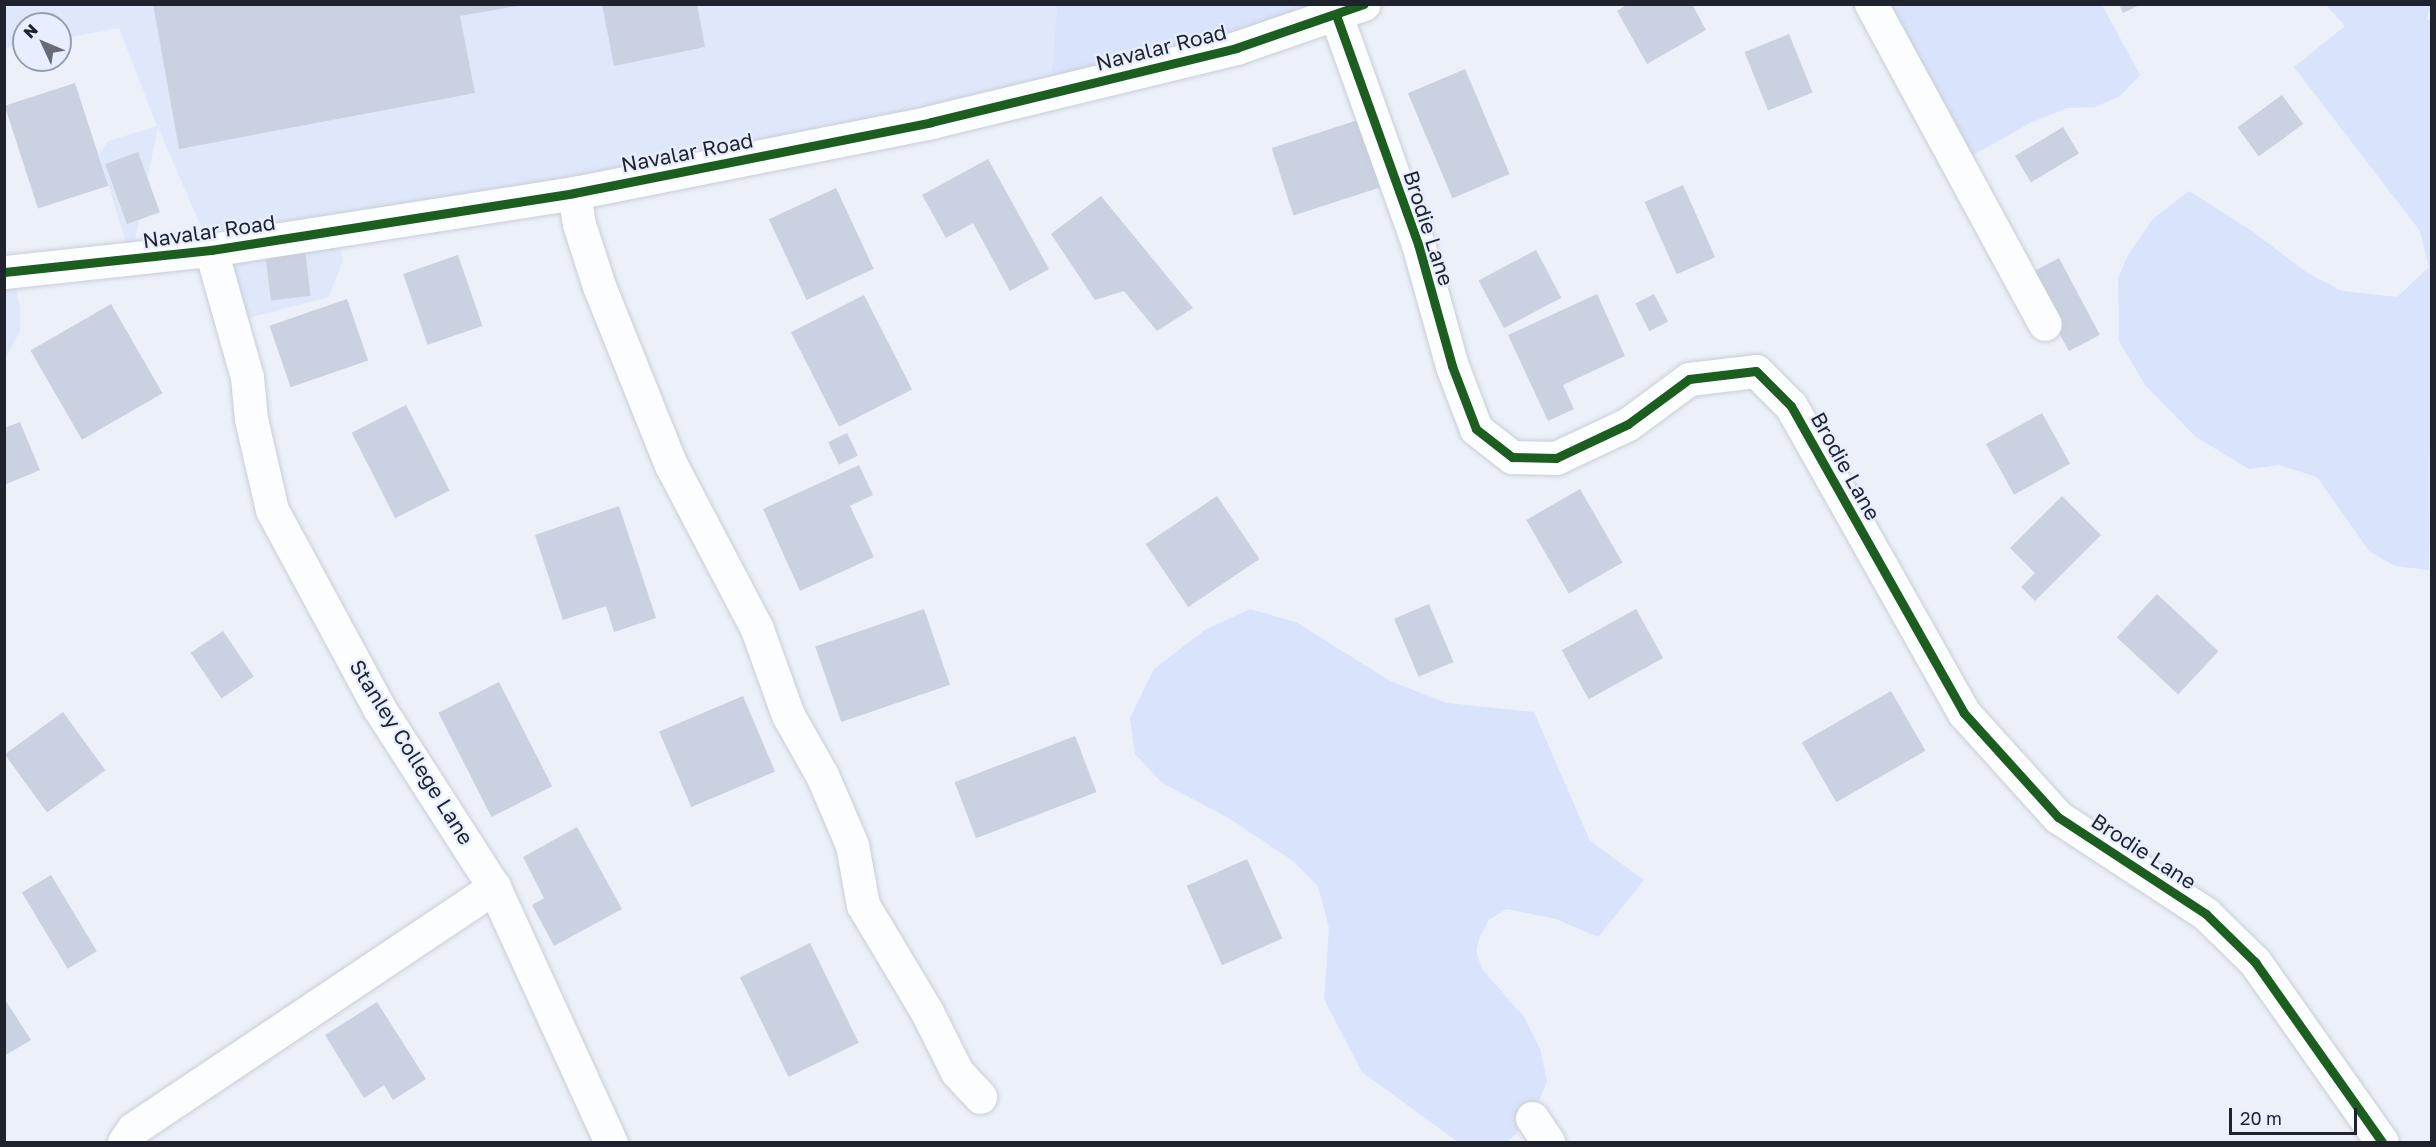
<!DOCTYPE html>
<html>
<head>
<meta charset="utf-8">
<style>
  body { margin:0 }
  #map { position:relative; width:2436px; height:1147px; overflow:hidden; background:#ecf0f9; font-family:"Golos Text",sans-serif }
  div>[style] { position:absolute }
  .built>* { inset:0; background:#dfe8fb }
  .green>* { inset:0; background:#d9e3fb }
  .building>* { inset:0; background:#cad1e0; transform-origin:0 0 }
  .roads { filter:drop-shadow(0 0 2px #c9cdd7) drop-shadow(0 0 2px #c9cdd7) }
  .street>* { height:33px; margin:-16.5px; padding:0 16.5px; transform-origin:16.5px; border-radius:16.5px; background:#fcfdfe }
  .secondary>* { height:33px; margin:-16.5px; padding:0 16.5px; transform-origin:16.5px; border-radius:16.5px; background:#fcfdfe }
  .cycleway>* { height:9px; margin:-4.5px; padding:0 4.5px; transform-origin:4.5px; border-radius:4.5px; background:#1b5e20 }
  span { translate:-50% -50%; white-space:nowrap; text-align:center; line-height:1.15; -webkit-text-stroke:4.5px #e6eeff; paint-order:stroke }
  .street-label { font-size:21px; color:#1f232d }
  .frame { position:absolute; inset:0; border:6px solid #1f232d; pointer-events:none }
  .north { position:absolute; left:12px; top:12px; width:60px; height:60px; box-sizing:border-box; background:#e6eeff; border:2px solid #969dab; border-radius:50%; rotate:314deg; font-size:16px; font-weight:700; line-height:24px; text-align:center; color:#1f232d }
  .north::after { content:''; display:block; margin:auto; width:21px; height:27px; background:#676b74; clip-path:polygon(50% 0,100% 100%,50% 72%,0 100%) }
  .scale { position:absolute; left:2229px; top:1108px; width:128px; height:27px; box-sizing:border-box; border:3px solid #1f232d; border-top:0; padding-left:8px; font-size:18px; line-height:21px; white-space:nowrap; color:#1f232d; -webkit-text-stroke:4px #e6eeff; paint-order:stroke }
</style>
</head>
<body>
<div id="map">
  <div class="built">
    <i style="clip-path:polygon(5px 4px,1057px 5px,1050px 93px,335px 231px,343px 261px,329px 297px,229px 323px,211px 250px,158px 127px,131px 259px,99px 154px,108px 141px,157px 126px,119px 28px,60px 39px,60px 24px,24px 24px,24px 45px,5px 48px)"></i>
    <i style="clip-path:polygon(10px 271px,20px 305px,20px 331px,5px 360px,5px 272px)"></i>
  </div>
  <div class="green">
    <i style="clip-path:polygon(1333px 4px,1050px 93px,1057px 5px)"></i>
    <i style="clip-path:polygon(1871px 5px,2102px 5px,2140px 75px,2120px 96px,2095px 107px,2067px 108px,2032px 122px,1957px 164px)"></i>
    <i style="clip-path:polygon(2326px 5px,2431px 5px,2427px 19px,2432px 22px,2429px 570px,2395px 566px,2369px 551px,2317px 477px,2279px 465px,2249px 469px,2196px 437px,2145px 385px,2119px 341px,2118px 278px,2128px 255px,2153px 219px,2189px 191px,2252px 231px,2306px 272px,2342px 291px,2397px 297px,2429px 267px,2420px 231px,2294px 67px,2345px 26px)"></i>
    <i style="clip-path:polygon(1250px 609px,1296px 622px,1390px 681px,1447px 703px,1534px 712px,1590px 841px,1644px 880px,1598px 937px,1556px 919px,1506px 909px,1489px 920px,1480px 936px,1476px 951px,1482px 969px,1524px 1017px,1540px 1049px,1547px 1081px,1532px 1118px,1507px 1142px,1458px 1142px,1362px 1072px,1324px 999px,1329px 928px,1318px 886px,1293px 861px,1227px 817px,1162px 783px,1135px 754px,1130px 718px,1154px 669px,1205px 630px)"></i>
  </div>
  <div class="building">
    <i style="clip-path:polygon(153px 4px,517px 4px,517px 6px,460px 16px,475px 93px,179px 149px)"></i>
    <i style="clip-path:polygon(602px 4px,697px 4px,705px 47px,614px 66px)"></i>
    <i style="clip-path:polygon(1628px 4px,1692px 4px,1706px 30px,1647px 64px,1617px 11px)"></i>
    <i style="clip-path:polygon(2119px 4px,2142px 4px,2123px 13px)"></i>
    <i style="left:1789px;top:34px;width:63px;height:48px;rotate:68deg"></i>
    <i style="left:1465px;top:69px;width:114px;height:62px;rotate:67deg"></i>
    <i style="left:75px;top:83px;width:108px;height:74px;rotate:72deg"></i>
    <i style="left:2282px;top:95px;width:36px;height:55px;rotate:54deg"></i>
    <i style="left:1361px;top:119px;width:71px;height:94px;rotate:72deg"></i>
    <i style="left:2063px;top:127px;width:31px;height:56px;rotate:59deg"></i>
    <i style="left:138px;top:152px;width:64px;height:35px;rotate:70deg"></i>
    <i style="clip-path:polygon(988px 159px,1049px 269px,1010px 291px,973px 223px,946px 238px,922px 195px)"></i>
    <i style="left:1683px;top:185px;width:79px;height:42px;rotate:66deg"></i>
    <i style="left:836px;top:188px;width:89px;height:74px;rotate:65deg"></i>
    <i style="clip-path:polygon(1101px 196px,1193px 308px,1157px 331px,1124px 291px,1095px 300px,1051px 234px)"></i>
    <i style="left:305px;top:250px;width:46px;height:40px;rotate:83deg"></i>
    <i style="left:1536px;top:250px;width:54px;height:65px;rotate:62deg"></i>
    <i style="left:458px;top:255px;width:75px;height:58px;rotate:71deg"></i>
    <i style="left:2059px;top:258px;width:87px;height:35px;rotate:62deg"></i>
    <i style="clip-path:polygon(1597px 294px,1625px 356px,1563px 385px,1574px 409px,1548px 421px,1508px 335px)"></i>
    <i style="left:1654px;top:294px;width:31px;height:21px;rotate:63deg"></i>
    <i style="left:864px;top:295px;width:106px;height:82px;rotate:63deg"></i>
    <i style="left:347px;top:299px;width:65px;height:82px;rotate:71deg"></i>
    <i style="left:111px;top:304px;width:103px;height:93px;rotate:60deg"></i>
    <i style="left:406px;top:405px;width:96px;height:61px;rotate:63deg"></i>
    <i style="left:2042px;top:413px;width:58px;height:64px;rotate:61deg"></i>
    <i style="clip-path:polygon(20px 422px,40px 470px,4px 485px,4px 428px)"></i>
    <i style="left:847px;top:433px;width:25px;height:21px;rotate:64deg"></i>
    <i style="clip-path:polygon(859px 465px,873px 495px,850px 506px,874px 557px,800px 591px,763px 509px)"></i>
    <i style="left:1580px;top:489px;width:85px;height:62px;rotate:60deg"></i>
    <i style="left:1217px;top:496px;width:76px;height:86px;rotate:56deg"></i>
    <i style="clip-path:polygon(2062px 496px,2101px 535px,2035px 601px,2021px 587px,2035px 573px,2010px 548px)"></i>
    <i style="clip-path:polygon(619px 506px,656px 618px,614px 632px,606px 606px,563px 620px,535px 535px)"></i>
    <i style="left:2157px;top:594px;width:84px;height:59px;rotate:43deg"></i>
    <i style="left:1429px;top:604px;width:63px;height:38px;rotate:67deg"></i>
    <i style="left:924px;top:609px;width:80px;height:115px;rotate:71deg"></i>
    <i style="left:1636px;top:609px;width:56px;height:85px;rotate:61deg"></i>
    <i style="left:223px;top:631px;width:55px;height:39px;rotate:56deg"></i>
    <i style="left:499px;top:682px;width:117px;height:68px;rotate:63deg"></i>
    <i style="left:1891px;top:691px;width:69px;height:103px;rotate:60deg"></i>
    <i style="left:743px;top:696px;width:82px;height:91px;rotate:67deg"></i>
    <i style="left:63px;top:712px;width:72px;height:72px;rotate:54deg"></i>
    <i style="left:1075px;top:736px;width:60px;height:129px;rotate:69deg"></i>
    <i style="clip-path:polygon(577px 827px,622px 909px,554px 946px,532px 905px,544px 898px,523px 857px)"></i>
    <i style="left:1247px;top:859px;width:87px;height:66px;rotate:66deg"></i>
    <i style="left:51px;top:875px;width:89px;height:34px;rotate:59deg"></i>
    <i style="left:810px;top:943px;width:111px;height:78px;rotate:64deg"></i>
    <i style="clip-path:polygon(4px 998px,31px 1040px,4px 1056px)"></i>
    <i style="clip-path:polygon(377px 1002px,426px 1079px,393px 1100px,384px 1085px,364px 1098px,325px 1035px)"></i>
  </div>
  <div class="roads">
    <div class="street">
      <i style="left:1871px;top:4px;width:364px;rotate:61.5deg"></i>
      <i style="left:1336px;top:15px;width:243px;rotate:70.3deg"></i>
      <i style="left:1418px;top:244px;width:127px;rotate:74.4deg"></i>
      <i style="left:1452px;top:366px;width:67px;rotate:69.1deg"></i>
      <i style="left:1476px;top:429px;width:46px;rotate:37.9deg"></i>
      <i style="left:1512px;top:457px;width:44px;rotate:1.3deg"></i>
      <i style="left:1556px;top:458px;width:80px;rotate:-25.3deg"></i>
      <i style="left:1628px;top:424px;width:76px;rotate:-36.4deg"></i>
      <i style="left:1689px;top:379px;width:67px;rotate:-6.8deg"></i>
      <i style="left:1756px;top:371px;width:49px;rotate:45deg"></i>
      <i style="left:1791px;top:406px;width:352px;rotate:60.6deg"></i>
      <i style="left:1964px;top:713px;width:140px;rotate:47.9deg"></i>
      <i style="left:2058px;top:817px;width:177px;rotate:33.2deg"></i>
      <i style="left:2206px;top:914px;width:69px;rotate:44.4deg"></i>
      <i style="left:2255px;top:962px;width:220px;rotate:54.8deg"></i>
      <i style="left:574px;top:193px;width:31px;rotate:81deg"></i>
      <i style="left:579px;top:224px;width:65px;rotate:72.1deg"></i>
      <i style="left:599px;top:286px;width:193px;rotate:68.1deg"></i>
      <i style="left:671px;top:465px;width:185px;rotate:62.3deg"></i>
      <i style="left:757px;top:629px;width:91px;rotate:70.2deg"></i>
      <i style="left:788px;top:715px;width:69px;rotate:60.5deg"></i>
      <i style="left:822px;top:775px;width:76px;rotate:66.8deg"></i>
      <i style="left:852px;top:845px;width:61px;rotate:79.6deg"></i>
      <i style="left:863px;top:905px;width:125px;rotate:59.1deg"></i>
      <i style="left:927px;top:1012px;width:67px;rotate:63.4deg"></i>
      <i style="left:957px;top:1072px;width:34px;rotate:47deg"></i>
      <i style="left:211px;top:250px;width:132px;rotate:74.2deg"></i>
      <i style="left:247px;top:377px;width:42px;rotate:84.6deg"></i>
      <i style="left:251px;top:419px;width:93px;rotate:77deg"></i>
      <i style="left:272px;top:510px;width:225px;rotate:61.6deg"></i>
      <i style="left:379px;top:708px;width:213px;rotate:57.3deg"></i>
      <i style="left:494px;top:887px;width:281px;rotate:65.4deg"></i>
      <i style="left:1532px;top:1118px;width:29px;rotate:56deg"></i>
      <i style="left:124px;top:1142px;width:16px;rotate:-55deg"></i>
      <i style="left:133px;top:1129px;width:435px;rotate:-33.8deg"></i>
    </div>
    <div class="secondary">
      <i style="left:4px;top:272px;width:208px;rotate:-6.1deg"></i>
      <i style="left:211px;top:250px;width:367px;rotate:-8.9deg"></i>
      <i style="left:574px;top:193px;width:364px;rotate:-11.2deg"></i>
      <i style="left:931px;top:122px;width:314px;rotate:-13.6deg"></i>
      <i style="left:1236px;top:48px;width:135px;rotate:-19deg"></i>
    </div>
  </div>
  <div class="cycleway">
    <i style="left:1336px;top:15px;width:243px;rotate:70.3deg"></i>
    <i style="left:1418px;top:244px;width:127px;rotate:74.4deg"></i>
    <i style="left:1452px;top:366px;width:67px;rotate:69.1deg"></i>
    <i style="left:1476px;top:429px;width:46px;rotate:37.9deg"></i>
    <i style="left:1512px;top:457px;width:44px;rotate:1.3deg"></i>
    <i style="left:1556px;top:458px;width:80px;rotate:-25.3deg"></i>
    <i style="left:1628px;top:424px;width:76px;rotate:-36.4deg"></i>
    <i style="left:1689px;top:379px;width:67px;rotate:-6.8deg"></i>
    <i style="left:1756px;top:371px;width:49px;rotate:45deg"></i>
    <i style="left:1791px;top:406px;width:352px;rotate:60.6deg"></i>
    <i style="left:1964px;top:713px;width:140px;rotate:47.9deg"></i>
    <i style="left:2058px;top:817px;width:177px;rotate:33.2deg"></i>
    <i style="left:2206px;top:914px;width:69px;rotate:44.4deg"></i>
    <i style="left:2255px;top:962px;width:220px;rotate:54.8deg"></i>
    <i style="left:4px;top:272px;width:208px;rotate:-6.1deg"></i>
    <i style="left:211px;top:250px;width:367px;rotate:-8.9deg"></i>
    <i style="left:574px;top:193px;width:364px;rotate:-11.2deg"></i>
    <i style="left:931px;top:122px;width:314px;rotate:-13.6deg"></i>
    <i style="left:1236px;top:48px;width:135px;rotate:-19deg"></i>
  </div>
  <div class="street-label">
    <span style="left:1161px;top:47px;rotate:-14deg">Navalar Road</span>
    <span style="left:687px;top:152px;rotate:-11deg">Navalar Road</span>
    <span style="left:1429px;top:228px;rotate:72deg">Brodie Lane</span>
    <span style="left:209px;top:231px;rotate:-8deg">Navalar Road</span>
    <span style="left:1846px;top:466px;rotate:61deg">Brodie Lane</span>
    <span style="left:412px;top:752px;rotate:58deg">Stanley College Lane</span>
    <span style="left:2144px;top:851px;rotate:33deg">Brodie Lane</span>
  </div>
  <div class="frame"></div>
  <div class="north">N</div>
  <div class="scale">20 m</div>
</div>
</body>
</html>
